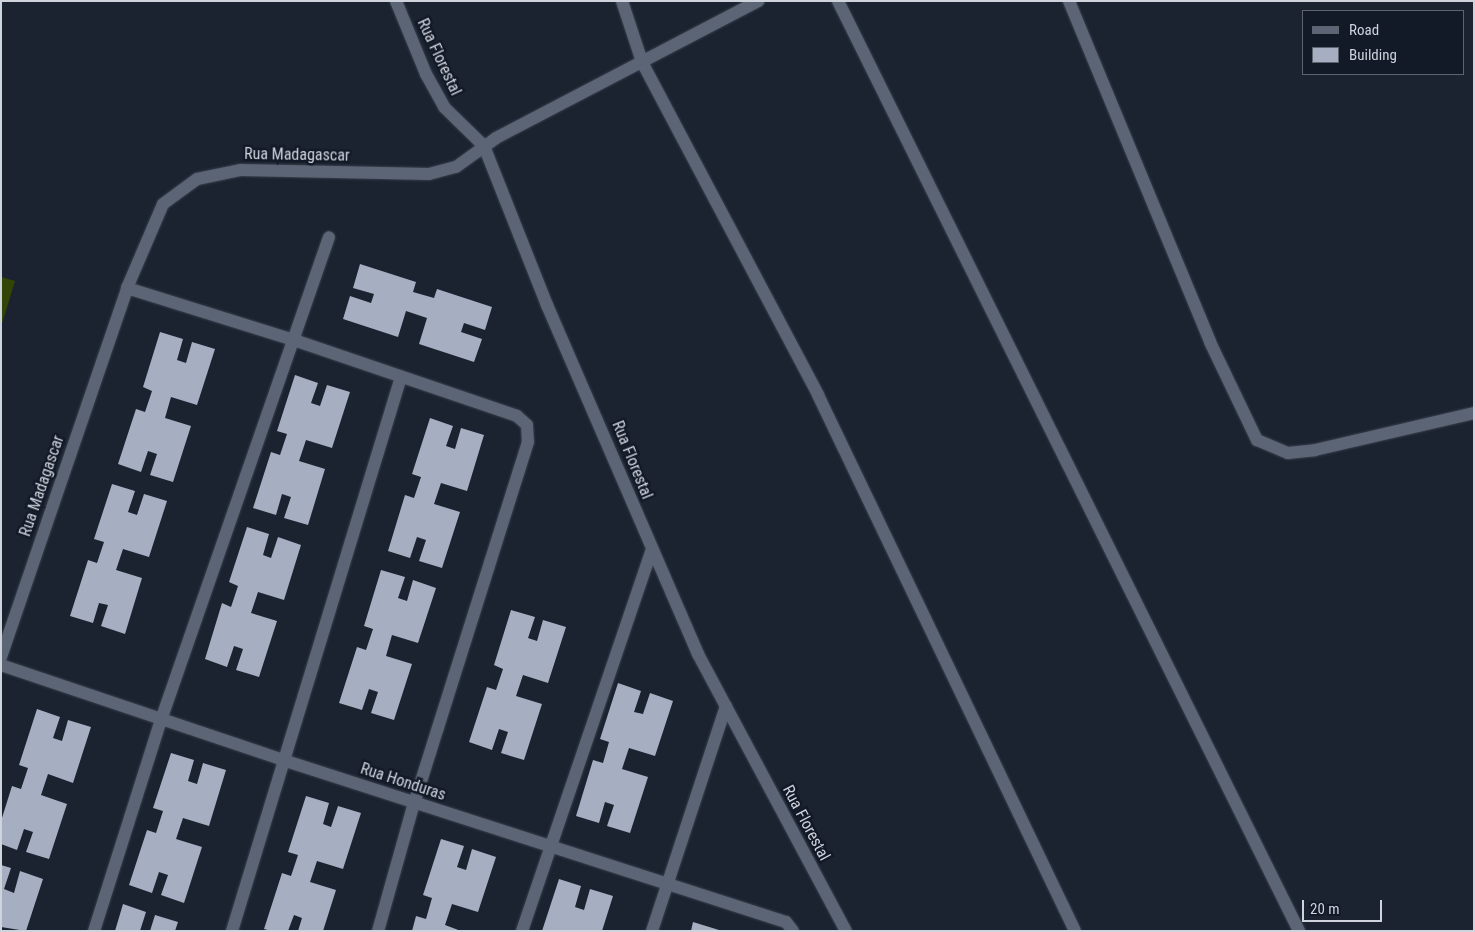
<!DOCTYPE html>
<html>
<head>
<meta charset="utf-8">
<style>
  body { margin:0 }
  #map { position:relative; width:1475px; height:932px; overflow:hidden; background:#1b2331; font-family:"Roboto Condensed",sans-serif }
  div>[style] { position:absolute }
  .green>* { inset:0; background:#304506 }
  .building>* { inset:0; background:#a6afc2 }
  .roads { filter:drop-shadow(0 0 1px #3a404b) drop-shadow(0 0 1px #3a404b) }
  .street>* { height:12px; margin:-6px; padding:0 6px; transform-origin:6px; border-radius:6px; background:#5c6576 }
  .secondary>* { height:12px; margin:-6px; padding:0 6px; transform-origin:6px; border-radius:6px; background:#5c6576 }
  span { translate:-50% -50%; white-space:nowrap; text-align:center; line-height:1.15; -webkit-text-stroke:5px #121927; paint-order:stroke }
  .street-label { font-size:16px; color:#ced3dc }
  .frame { position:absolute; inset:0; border:2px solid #ced3dc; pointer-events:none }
  .legend { position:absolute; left:1302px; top:10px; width:162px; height:65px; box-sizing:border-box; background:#121927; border:1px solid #5d636f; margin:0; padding:6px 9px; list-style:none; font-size:15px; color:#ced3dc }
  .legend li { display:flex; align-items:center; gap:10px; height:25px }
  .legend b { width:25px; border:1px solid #5d636f }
  .scale { position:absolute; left:1302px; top:900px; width:80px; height:22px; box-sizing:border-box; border:2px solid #ced3dc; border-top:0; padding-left:6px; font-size:15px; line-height:18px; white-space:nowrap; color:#ced3dc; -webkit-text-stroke:4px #121927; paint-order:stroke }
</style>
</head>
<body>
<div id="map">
  <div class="green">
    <i style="clip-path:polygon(1px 277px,15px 281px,1px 327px)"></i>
  </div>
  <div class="building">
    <i style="clip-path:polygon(360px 264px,416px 282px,413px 292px,434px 298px,437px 289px,492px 307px,485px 330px,464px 323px,461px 332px,482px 339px,474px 362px,419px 344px,427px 318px,406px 311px,398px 337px,343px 319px,350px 296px,371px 303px,374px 294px,353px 288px)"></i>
    <i style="clip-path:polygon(160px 332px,183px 339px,177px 360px,186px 363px,192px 342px,215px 349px,197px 405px,171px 397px,165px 418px,191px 426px,173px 482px,150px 475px,157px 454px,148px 451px,141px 472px,118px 464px,136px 409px,145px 412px,152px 391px,143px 387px)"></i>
    <i style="clip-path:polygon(295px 375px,318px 383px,311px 403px,320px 406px,327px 385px,350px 392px,332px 448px,306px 440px,299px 461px,325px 469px,308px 525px,284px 518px,291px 497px,282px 494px,276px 515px,253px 508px,271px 452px,280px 455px,287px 434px,277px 431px)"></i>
    <i style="clip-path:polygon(430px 418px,453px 426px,446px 446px,455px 449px,461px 428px,484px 435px,467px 491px,441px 483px,434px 504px,460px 512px,442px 568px,419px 561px,426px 540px,417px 537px,410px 558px,388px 551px,405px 495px,414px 498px,421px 477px,412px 474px)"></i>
    <i style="clip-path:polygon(112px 484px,135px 491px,128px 512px,137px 515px,144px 494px,167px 501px,149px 557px,123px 549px,116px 570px,142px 578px,125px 634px,101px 626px,108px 605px,99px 603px,93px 623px,70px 616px,88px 560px,97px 563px,104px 542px,94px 539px)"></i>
    <i style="clip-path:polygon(247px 527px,269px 534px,263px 555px,271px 558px,278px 537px,301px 545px,284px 600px,258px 592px,251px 613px,277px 621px,259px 677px,236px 670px,243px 649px,234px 646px,227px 667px,205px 659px,222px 603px,231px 607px,238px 586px,229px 582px)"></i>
    <i style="clip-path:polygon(381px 570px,405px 577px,398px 598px,407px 601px,413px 580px,436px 588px,418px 643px,392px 635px,386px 656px,412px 664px,394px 720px,371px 713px,378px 692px,369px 689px,362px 710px,339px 703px,357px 647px,366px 650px,373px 629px,364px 626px)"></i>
    <i style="clip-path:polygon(511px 610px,535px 617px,528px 638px,537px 641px,543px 620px,566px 627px,548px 683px,523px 675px,516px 696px,542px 704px,524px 760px,501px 753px,508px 732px,499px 729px,492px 750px,469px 742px,487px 687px,496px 690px,503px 669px,494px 665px)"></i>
    <i style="clip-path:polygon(618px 683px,641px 691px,634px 712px,643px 714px,650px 693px,673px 701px,655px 756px,629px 748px,622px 769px,648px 777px,630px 833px,607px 826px,614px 805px,605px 802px,599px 823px,576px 816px,593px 760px,603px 763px,609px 742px,600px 739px)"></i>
    <i style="clip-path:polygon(37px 709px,60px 717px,53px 738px,62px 741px,68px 720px,91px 727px,73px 783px,48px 774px,41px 795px,67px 804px,49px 859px,26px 852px,33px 832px,24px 829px,17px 850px,1px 844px,1px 821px,12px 786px,21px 789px,28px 768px,19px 765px)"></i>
    <i style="clip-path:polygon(171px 753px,194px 760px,188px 781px,197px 784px,203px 763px,226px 770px,209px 826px,183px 818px,176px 839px,202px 847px,184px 903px,161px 895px,168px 875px,159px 872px,152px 893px,129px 885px,147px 830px,156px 833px,163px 811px,153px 808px)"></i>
    <i style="clip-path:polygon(306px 796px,329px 803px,323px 824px,331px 827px,338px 806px,361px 813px,343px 869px,317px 861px,310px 882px,336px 890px,323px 931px,298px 931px,302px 918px,294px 915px,288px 931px,271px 931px,264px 929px,282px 873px,291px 876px,298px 855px,288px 852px)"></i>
    <i style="clip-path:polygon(441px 839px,464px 846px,457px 867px,466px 870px,472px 849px,496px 857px,478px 912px,452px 904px,445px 925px,461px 931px,412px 931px,416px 916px,426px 919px,432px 898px,423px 895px)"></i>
    <i style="clip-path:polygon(1px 865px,11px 868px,4px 889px,14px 893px,20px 871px,43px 879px,26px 931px,1px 927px)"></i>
    <i style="clip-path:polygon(559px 879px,581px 886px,575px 907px,584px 910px,590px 889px,613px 896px,602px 931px,542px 931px)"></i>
    <i style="clip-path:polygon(123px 904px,146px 912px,140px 931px,115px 931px)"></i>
    <i style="clip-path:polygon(155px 915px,178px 922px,175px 931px,150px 931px)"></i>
    <i style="clip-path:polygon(693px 922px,719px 930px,719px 931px,691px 931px)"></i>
  </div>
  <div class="roads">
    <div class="street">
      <i style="left:396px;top:1px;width:79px;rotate:67.7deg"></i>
      <i style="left:426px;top:74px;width:38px;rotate:61deg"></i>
      <i style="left:444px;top:107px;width:56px;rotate:44.3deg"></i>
      <i style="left:484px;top:146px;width:171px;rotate:68.4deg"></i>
      <i style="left:547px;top:305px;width:380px;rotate:66.6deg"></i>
      <i style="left:698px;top:654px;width:314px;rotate:61.9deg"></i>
      <i style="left:622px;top:1px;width:64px;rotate:71.8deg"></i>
      <i style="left:642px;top:62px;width:377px;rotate:62.1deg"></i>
      <i style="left:818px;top:395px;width:594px;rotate:64.38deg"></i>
      <i style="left:838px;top:1px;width:1038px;rotate:63.63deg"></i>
      <i style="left:1069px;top:1px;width:369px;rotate:67.5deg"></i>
      <i style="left:1210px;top:342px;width:109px;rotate:64.4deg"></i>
      <i style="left:1257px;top:440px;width:34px;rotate:23deg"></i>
      <i style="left:1288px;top:453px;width:27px;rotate:-6deg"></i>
      <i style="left:1315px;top:450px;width:163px;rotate:-13.1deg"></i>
      <i style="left:127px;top:288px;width:172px;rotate:17.3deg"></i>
      <i style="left:291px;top:339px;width:239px;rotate:18.8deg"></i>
      <i style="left:517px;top:416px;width:13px;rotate:42deg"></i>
      <i style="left:527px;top:425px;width:17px;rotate:87deg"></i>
      <i style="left:528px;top:442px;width:379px;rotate:107.5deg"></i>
      <i style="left:414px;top:803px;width:133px;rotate:105.7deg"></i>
      <i style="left:1px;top:665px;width:301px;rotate:18.6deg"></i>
      <i style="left:286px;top:761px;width:525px;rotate:17.85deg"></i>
      <i style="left:786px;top:922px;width:11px;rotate:52deg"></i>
      <i style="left:94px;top:931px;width:221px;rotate:-72.4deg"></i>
      <i style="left:161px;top:720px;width:511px;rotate:-70.82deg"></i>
      <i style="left:232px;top:931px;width:579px;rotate:-73.04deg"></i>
      <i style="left:522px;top:931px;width:401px;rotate:-71.2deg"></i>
      <i style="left:652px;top:931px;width:237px;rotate:-71.8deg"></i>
    </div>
    <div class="secondary">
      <i style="left:1px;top:657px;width:390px;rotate:-71.1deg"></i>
      <i style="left:127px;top:288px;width:91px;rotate:-66.8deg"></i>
      <i style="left:163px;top:204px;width:42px;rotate:-36.3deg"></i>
      <i style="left:197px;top:179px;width:45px;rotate:-11.6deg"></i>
      <i style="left:241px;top:170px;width:188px;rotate:1.2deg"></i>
      <i style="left:429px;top:174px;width:28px;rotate:-15deg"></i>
      <i style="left:456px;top:167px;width:49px;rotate:-35.9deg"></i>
      <i style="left:496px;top:138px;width:296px;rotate:-27.6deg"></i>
    </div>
  </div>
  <div class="street-label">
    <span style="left:439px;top:57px;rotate:65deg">Rua Florestal</span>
    <span style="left:297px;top:155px;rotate:1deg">Rua Madagascar</span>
    <span style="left:632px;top:460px;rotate:68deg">Rua Florestal</span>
    <span style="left:42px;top:486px;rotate:-71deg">Rua Madagascar</span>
    <span style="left:403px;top:782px;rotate:18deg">Rua Honduras</span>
    <span style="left:806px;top:823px;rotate:62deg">Rua Florestal</span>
  </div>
  <div class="frame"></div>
  <ul class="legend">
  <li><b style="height:6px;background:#5c6576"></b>Road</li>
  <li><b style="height:14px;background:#a6afc2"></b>Building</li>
  </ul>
  <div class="scale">20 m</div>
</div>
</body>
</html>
